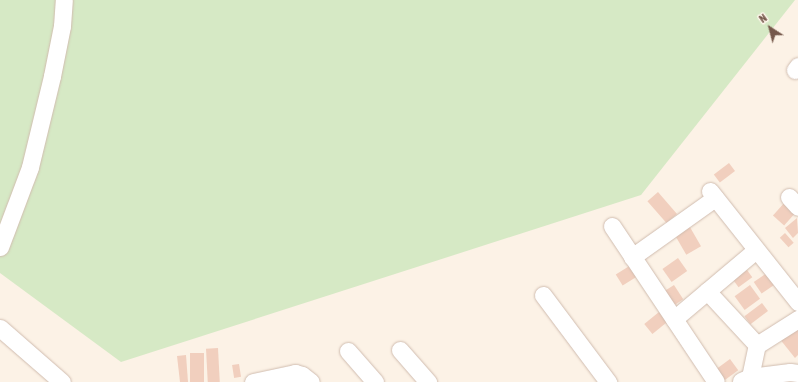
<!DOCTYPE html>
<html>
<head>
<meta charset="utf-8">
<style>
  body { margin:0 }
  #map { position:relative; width:798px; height:382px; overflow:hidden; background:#fcf2e6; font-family:"Asap Condensed",sans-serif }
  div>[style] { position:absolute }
  .green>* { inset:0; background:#d6e9c5 }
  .building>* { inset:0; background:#f1cfbe; transform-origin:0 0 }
  .roads { filter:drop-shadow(0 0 1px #d0bcaf) drop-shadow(0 0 1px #d0bcaf) }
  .minor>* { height:17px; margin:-8.5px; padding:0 8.5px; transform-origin:8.5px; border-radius:8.5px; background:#fff }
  span { translate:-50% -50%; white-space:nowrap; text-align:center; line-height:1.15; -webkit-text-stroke:4px #fff6ec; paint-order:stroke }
  .north { position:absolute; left:750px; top:8px; width:40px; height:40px; -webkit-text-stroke:3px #fff6ec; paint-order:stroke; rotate:324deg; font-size:11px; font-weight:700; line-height:16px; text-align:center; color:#75584b }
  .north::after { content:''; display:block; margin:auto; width:14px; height:18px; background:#75584b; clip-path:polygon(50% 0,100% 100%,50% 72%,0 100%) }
</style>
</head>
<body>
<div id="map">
  <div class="green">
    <i style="clip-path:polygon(0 0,795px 0,641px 195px,121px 362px,0 273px)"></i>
  </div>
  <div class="building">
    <i style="left:729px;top:163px;width:10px;height:19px;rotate:53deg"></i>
    <i style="left:658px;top:192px;width:29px;height:14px;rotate:49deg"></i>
    <i style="left:785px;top:202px;width:15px;height:18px;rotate:42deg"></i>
    <i style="clip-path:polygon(797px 218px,798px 233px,793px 238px,785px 228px)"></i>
    <i style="left:687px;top:222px;width:28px;height:17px;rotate:60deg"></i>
    <i style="left:785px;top:233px;width:13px;height:7px;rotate:48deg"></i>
    <i style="left:678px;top:258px;width:16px;height:19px;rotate:55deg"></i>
    <i style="left:631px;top:265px;width:13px;height:18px;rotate:58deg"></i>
    <i style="left:747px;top:270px;width:9px;height:17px;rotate:54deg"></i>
    <i style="left:767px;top:273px;width:14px;height:16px;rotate:56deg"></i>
    <i style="left:674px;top:285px;width:17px;height:14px;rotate:57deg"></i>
    <i style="left:750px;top:285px;width:17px;height:19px;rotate:54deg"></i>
    <i style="left:762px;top:303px;width:10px;height:22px;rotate:53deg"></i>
    <i style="left:659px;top:312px;width:13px;height:19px;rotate:51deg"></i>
    <i style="clip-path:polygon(798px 322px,798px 355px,795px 358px,779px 338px)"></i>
    <i style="left:218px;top:348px;width:34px;height:12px;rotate:87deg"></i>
    <i style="left:190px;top:353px;width:14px;height:29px"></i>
    <i style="clip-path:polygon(186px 355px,188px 382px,180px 382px,177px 356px)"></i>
    <i style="left:730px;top:359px;width:14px;height:19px;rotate:54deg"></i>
    <i style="left:239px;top:364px;width:13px;height:7px;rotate:81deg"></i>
  </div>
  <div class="roads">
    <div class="minor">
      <i style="left:795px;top:70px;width:5px;rotate:-53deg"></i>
      <i style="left:710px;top:191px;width:142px;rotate:51.6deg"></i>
      <i style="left:789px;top:197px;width:13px;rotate:48deg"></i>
      <i style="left:612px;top:226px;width:187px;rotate:56.3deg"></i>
      <i style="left:0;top:247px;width:85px;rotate:-69.4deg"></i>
      <i style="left:30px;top:167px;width:94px;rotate:-76.4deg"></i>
      <i style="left:52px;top:76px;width:51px;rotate:-78.7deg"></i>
      <i style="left:62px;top:26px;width:26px;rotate:-86deg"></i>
      <i style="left:632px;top:257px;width:102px;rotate:-35.4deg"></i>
      <i style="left:707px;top:291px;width:74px;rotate:47.2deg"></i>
      <i style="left:543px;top:295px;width:109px;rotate:53.2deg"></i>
      <i style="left:674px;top:319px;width:107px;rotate:-40.1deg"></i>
      <i style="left:0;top:328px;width:82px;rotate:41.1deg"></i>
      <i style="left:400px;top:350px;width:43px;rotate:48.8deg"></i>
      <i style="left:348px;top:351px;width:41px;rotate:48.9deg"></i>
      <i style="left:750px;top:377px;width:33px;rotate:-78deg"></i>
      <i style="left:757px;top:345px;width:49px;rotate:-32.4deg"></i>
      <i style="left:741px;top:381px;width:10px;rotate:-24deg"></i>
      <i style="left:750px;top:377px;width:40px;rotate:-7.1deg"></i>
      <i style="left:790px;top:372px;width:8px;rotate:7deg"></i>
      <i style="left:253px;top:382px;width:43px;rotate:-12.1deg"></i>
      <i style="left:295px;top:373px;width:7px;rotate:16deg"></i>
      <i style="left:302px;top:375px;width:11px;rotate:38deg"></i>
    </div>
  </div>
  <div class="north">N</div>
</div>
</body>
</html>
